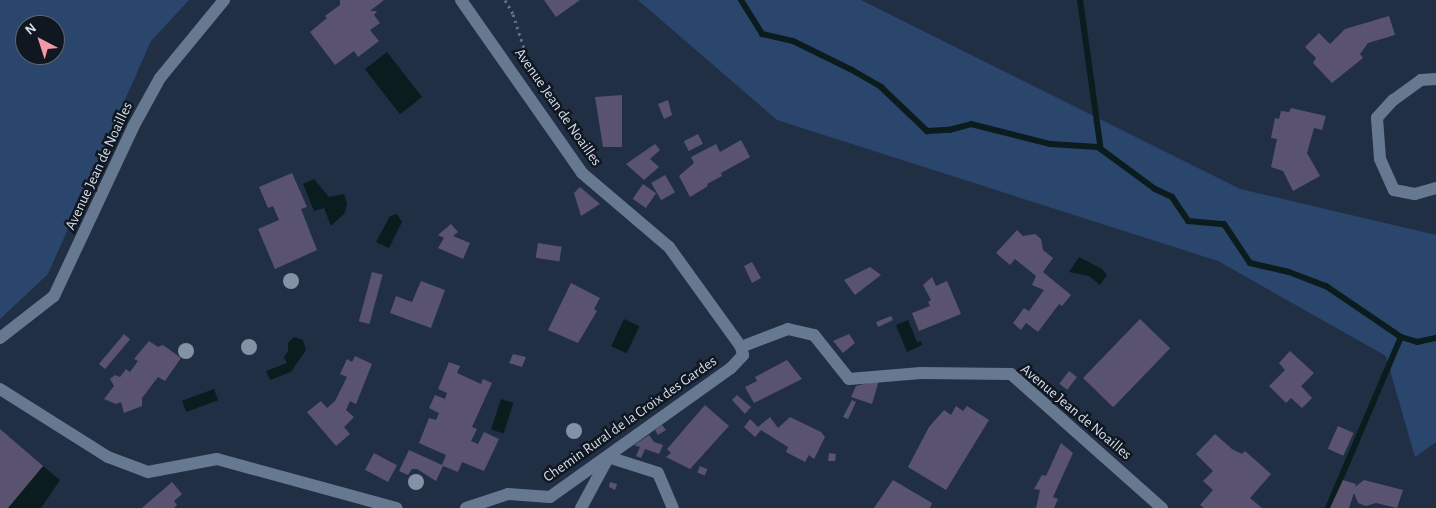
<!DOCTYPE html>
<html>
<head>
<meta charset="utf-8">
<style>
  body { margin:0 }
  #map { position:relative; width:1436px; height:508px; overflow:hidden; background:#212f45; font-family:"Alegreya Sans",sans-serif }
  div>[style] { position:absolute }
  .green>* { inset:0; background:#2b466c }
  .water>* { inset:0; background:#0a1c1e; transform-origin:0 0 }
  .stream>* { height:6px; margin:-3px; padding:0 3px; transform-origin:3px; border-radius:3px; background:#0a1c1e }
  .building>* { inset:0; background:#5a536f; transform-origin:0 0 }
  .path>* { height:3px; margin-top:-1.5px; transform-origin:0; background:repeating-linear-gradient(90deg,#636f82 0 2.5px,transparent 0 6.5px) }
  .street>* { height:12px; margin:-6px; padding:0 6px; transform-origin:6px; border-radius:6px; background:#677891 }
  .trees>* { width:16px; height:16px; margin:-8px; border-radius:50%; background:#8492a6 }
  span { translate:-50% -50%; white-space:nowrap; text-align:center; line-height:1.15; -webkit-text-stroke:5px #111721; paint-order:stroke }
  .street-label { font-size:15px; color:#d3ddeb }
  .north { position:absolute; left:15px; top:15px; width:50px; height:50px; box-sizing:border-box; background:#111721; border:1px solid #5f6672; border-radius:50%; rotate:320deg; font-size:14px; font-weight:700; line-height:20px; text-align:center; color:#d3ddeb }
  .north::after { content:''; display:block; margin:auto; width:18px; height:22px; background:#f39aa9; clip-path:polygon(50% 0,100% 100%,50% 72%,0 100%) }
</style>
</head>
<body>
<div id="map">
  <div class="green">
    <i style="clip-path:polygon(evenodd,0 0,189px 0,151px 41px,48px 274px,0 319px,0 0,25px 25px,55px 25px,55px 55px,25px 55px,25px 25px)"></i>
    <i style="clip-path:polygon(638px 0,861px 0,1240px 189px,1436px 235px,1436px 442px,1415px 457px,1386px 356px,1218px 261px,777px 120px)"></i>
  </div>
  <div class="water">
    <i style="left:387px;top:52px;width:57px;height:28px;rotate:52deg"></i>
    <i style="clip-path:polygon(314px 179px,329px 197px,344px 194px,347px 203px,345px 213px,331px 226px,324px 208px,314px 211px,303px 184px)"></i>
    <i style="clip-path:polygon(397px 214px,402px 222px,389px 248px,376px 242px,390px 216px)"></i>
    <i style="clip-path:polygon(1079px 257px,1102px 269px,1107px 275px,1100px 285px,1089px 276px,1069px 272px)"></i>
    <i style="left:624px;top:319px;width:17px;height:30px;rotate:25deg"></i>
    <i style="clip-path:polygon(908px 320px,917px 342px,921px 341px,922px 345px,907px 352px,896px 325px)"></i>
    <i style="clip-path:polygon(294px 337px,303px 340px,306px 350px,291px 372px,270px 380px,266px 371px,287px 363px,284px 357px,288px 351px,288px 343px)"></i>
    <i style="left:214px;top:389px;width:12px;height:34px;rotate:70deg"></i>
    <i style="left:501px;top:399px;width:13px;height:32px;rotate:18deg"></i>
    <i style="clip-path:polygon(43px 466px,60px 480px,41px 508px,8px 508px)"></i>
  </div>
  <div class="stream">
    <i style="left:741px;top:0;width:40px;rotate:58deg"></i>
    <i style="left:762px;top:34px;width:32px;rotate:13deg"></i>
    <i style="left:793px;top:41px;width:66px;rotate:26.2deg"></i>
    <i style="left:852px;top:70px;width:34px;rotate:30deg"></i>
    <i style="left:881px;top:87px;width:64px;rotate:43.7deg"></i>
    <i style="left:927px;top:131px;width:22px;rotate:-3deg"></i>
    <i style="left:949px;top:130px;width:23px;rotate:-15deg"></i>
    <i style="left:971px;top:124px;width:81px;rotate:14.2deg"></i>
    <i style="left:1050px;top:144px;width:48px;rotate:3.6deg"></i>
    <i style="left:1098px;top:147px;width:71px;rotate:36.4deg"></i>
    <i style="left:1155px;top:189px;width:19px;rotate:25deg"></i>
    <i style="left:1172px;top:197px;width:29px;rotate:56deg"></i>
    <i style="left:1188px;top:221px;width:36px;rotate:5deg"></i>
    <i style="left:1224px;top:224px;width:47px;rotate:56.3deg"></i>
    <i style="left:1250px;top:263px;width:40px;rotate:13deg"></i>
    <i style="left:1289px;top:272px;width:40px;rotate:21deg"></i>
    <i style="left:1326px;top:286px;width:91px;rotate:34.2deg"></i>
    <i style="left:1401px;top:337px;width:17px;rotate:17deg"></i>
    <i style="left:1417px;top:342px;width:19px;rotate:-12deg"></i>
    <i style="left:1080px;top:0;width:146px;rotate:82.1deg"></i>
    <i style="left:1100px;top:145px;width:3px;rotate:135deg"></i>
    <i style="left:1328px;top:508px;width:186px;rotate:-66.9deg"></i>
  </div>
  <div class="building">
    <i style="clip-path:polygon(340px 0,384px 0,370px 11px,377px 11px,374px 15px,380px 23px,370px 30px,379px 41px,358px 57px,354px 51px,335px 65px,310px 32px,327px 18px,325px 16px,340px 5px)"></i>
    <i style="clip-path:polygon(544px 0,580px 0,556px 17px)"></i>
    <i style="clip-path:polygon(1389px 16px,1395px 35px,1368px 43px,1360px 54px,1363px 58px,1332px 83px,1313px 63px,1316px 58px,1305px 47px,1319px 33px,1330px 44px,1345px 29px)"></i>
    <i style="clip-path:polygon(622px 95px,622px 147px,603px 147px,595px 97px)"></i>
    <i style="clip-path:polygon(668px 100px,672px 115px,664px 119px,658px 104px)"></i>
    <i style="clip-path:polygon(1291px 108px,1326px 116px,1322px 130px,1314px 128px,1307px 153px,1320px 176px,1293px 191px,1283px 171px,1271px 167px,1277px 139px,1271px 138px,1275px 118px,1279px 119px,1281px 111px,1289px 112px)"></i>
    <i style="left:698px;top:134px;width:11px;height:16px;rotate:63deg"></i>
    <i style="clip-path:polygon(741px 140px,750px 157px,721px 173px,722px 176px,707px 184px,708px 186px,690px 197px,679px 176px,694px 163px,691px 157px,716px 144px,720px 152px)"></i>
    <i style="clip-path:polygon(655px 144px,660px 150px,650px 159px,659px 167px,644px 180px,626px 164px)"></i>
    <i style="clip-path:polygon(292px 173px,307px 207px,301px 209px,317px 250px,275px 269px,258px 229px,279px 220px,273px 206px,268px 208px,259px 187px)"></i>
    <i style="left:665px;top:175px;width:20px;height:16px;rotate:60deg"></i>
    <i style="left:643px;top:184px;width:16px;height:18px;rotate:35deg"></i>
    <i style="clip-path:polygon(580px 187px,600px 204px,581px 216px,574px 193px)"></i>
    <i style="clip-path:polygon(451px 224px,458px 232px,453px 236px,470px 243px,463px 259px,438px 248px,444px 238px,438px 235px)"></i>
    <i style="clip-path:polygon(1017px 230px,1023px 236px,1035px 234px,1041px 239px,1043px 250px,1053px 258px,1043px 272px,1071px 295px,1062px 306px,1059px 304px,1038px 332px,1026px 323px,1021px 330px,1013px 323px,1024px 308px,1029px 311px,1044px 290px,1032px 285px,1036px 276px,1015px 259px,1010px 265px,996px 253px)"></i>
    <i style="left:538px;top:243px;width:24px;height:15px;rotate:9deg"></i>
    <i style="clip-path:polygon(752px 262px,761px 278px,752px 283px,744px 266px)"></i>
    <i style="clip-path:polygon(870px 267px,881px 275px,855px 295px,844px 280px)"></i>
    <i style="left:372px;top:272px;width:11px;height:51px;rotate:15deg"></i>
    <i style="clip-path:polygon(932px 277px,936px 286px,947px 281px,961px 314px,919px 331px,912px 313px,930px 306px,928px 302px,931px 300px,923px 285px)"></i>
    <i style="clip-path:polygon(421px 281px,445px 290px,431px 328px,390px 313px,396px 296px,412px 302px)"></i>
    <i style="clip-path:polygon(571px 283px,600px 298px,594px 309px,597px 311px,578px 343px,548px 330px)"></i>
    <i style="clip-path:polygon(891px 316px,893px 320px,878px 327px,876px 322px)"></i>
    <i style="left:1140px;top:319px;width:42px;height:82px;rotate:44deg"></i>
    <i style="left:124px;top:334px;width:8px;height:39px;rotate:40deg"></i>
    <i style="clip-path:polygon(849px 334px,855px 343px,843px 353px,833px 341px)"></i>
    <i style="clip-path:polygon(149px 341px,158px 347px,163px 345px,181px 358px,165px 381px,158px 377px,142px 398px,142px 406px,124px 413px,121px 402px,116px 404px,104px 399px,114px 386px,110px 379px,115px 375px,120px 377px,126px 369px,130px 372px,138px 361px,134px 359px)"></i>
    <i style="clip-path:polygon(1290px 351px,1314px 373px,1301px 386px,1312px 398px,1302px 408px,1291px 398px,1286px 403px,1269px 386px,1285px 370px,1279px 363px)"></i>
    <i style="clip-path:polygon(513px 354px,526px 357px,522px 367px,509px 363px)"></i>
    <i style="clip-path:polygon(355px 356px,372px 364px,356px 404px,350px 401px,346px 410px,354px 417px,344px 427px,350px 434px,336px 446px,307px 412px,321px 401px,327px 408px,335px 401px,347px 377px,340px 374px,347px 359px,352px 362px)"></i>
    <i style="clip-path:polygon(787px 360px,802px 379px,754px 403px,745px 387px,757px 381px,755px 377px)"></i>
    <i style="clip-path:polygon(449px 362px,460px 366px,457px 373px,481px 384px,483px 379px,492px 383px,472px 427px,477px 429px,471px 441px,478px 444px,484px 432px,499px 439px,484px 471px,462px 462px,458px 472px,443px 466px,436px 481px,417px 469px,412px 469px,408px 475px,399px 471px,409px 450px,442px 465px,446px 455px,419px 443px,429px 418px,436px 420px,439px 413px,429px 408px,435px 395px,445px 399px,447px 393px,438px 389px)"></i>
    <i style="left:1069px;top:371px;width:10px;height:16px;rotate:37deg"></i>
    <i style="clip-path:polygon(879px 380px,872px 404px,851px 397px,856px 386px)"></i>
    <i style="clip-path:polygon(737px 395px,751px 407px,745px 414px,732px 400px)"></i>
    <i style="clip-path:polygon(852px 400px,856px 402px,848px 419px,843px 417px)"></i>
    <i style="clip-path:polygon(705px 405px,729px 426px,690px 469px,666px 457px,671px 453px,667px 449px)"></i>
    <i style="clip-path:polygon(956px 406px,963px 411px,967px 406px,989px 420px,946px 490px,908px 467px,929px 427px,944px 410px,951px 415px)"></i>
    <i style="clip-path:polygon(770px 417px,778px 428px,790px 417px,821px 432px,825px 437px,814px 459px,809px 455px,805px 462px,786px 452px,788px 447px,761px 430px,755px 437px,744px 427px,750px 419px,758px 427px)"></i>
    <i style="clip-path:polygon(662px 425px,666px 430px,658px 435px,655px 430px)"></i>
    <i style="left:1338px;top:426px;width:17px;height:25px;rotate:24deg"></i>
    <i style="clip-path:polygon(0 429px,43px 466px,8px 508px,0 508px)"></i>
    <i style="clip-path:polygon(1215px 434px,1232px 449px,1242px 454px,1245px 451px,1271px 474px,1250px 498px,1262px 508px,1204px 508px,1200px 505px,1213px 490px,1203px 481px,1213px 471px,1196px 454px)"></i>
    <i style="clip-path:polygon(649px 435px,654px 442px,663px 445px,659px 454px,645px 449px,641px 458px,636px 456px,640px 447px,634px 445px)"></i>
    <i style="clip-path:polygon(1061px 443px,1073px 453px,1053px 497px,1058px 499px,1054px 508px,1036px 508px,1040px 490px,1034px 489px,1042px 475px,1046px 476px)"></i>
    <i style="left:374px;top:453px;width:26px;height:19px;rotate:28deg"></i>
    <i style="clip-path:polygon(829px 453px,836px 454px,835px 461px,828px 461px)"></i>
    <i style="left:700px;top:466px;width:8px;height:7px;rotate:23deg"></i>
    <i style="clip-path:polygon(893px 480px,932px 503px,930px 508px,874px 508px)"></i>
    <i style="clip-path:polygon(1343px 480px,1356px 484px,1355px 487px,1364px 480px,1403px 490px,1397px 508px,1376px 503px,1366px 506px,1358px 503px,1354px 493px,1349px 508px,1330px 508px)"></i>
    <i style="clip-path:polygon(172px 482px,182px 494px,174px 501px,177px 505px,174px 508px,142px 508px)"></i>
    <i style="clip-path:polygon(610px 482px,617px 484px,615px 490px,609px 487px)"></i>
  </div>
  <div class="path">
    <i style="left:505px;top:0;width:16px;rotate:60deg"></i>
    <i style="left:513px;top:14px;width:59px;rotate:72.2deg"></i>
  </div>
  <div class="street">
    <i style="left:461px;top:0;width:211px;rotate:55deg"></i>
    <i style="left:582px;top:173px;width:114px;rotate:40.4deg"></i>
    <i style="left:669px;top:247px;width:123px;rotate:54.2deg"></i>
    <i style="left:741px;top:347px;width:50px;rotate:-21deg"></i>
    <i style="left:788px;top:329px;width:27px;rotate:13deg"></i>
    <i style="left:814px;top:335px;width:56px;rotate:51.5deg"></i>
    <i style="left:849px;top:379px;width:72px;rotate:-4.8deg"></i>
    <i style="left:921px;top:373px;width:90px;rotate:0.6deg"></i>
    <i style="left:1011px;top:374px;width:202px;rotate:41.6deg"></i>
    <i style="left:1436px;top:79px;width:15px;rotate:176deg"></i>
    <i style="left:1421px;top:80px;width:34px;rotate:144deg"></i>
    <i style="left:1393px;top:100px;width:24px;rotate:132deg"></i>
    <i style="left:1377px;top:118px;width:41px;rotate:85.8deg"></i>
    <i style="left:1380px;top:159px;width:34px;rotate:66deg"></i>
    <i style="left:1394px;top:190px;width:21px;rotate:11deg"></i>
    <i style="left:1415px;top:194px;width:22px;rotate:-16deg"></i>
    <i style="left:0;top:338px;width:68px;rotate:-37.9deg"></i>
    <i style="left:54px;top:296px;width:187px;rotate:-64.9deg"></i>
    <i style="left:133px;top:127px;width:56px;rotate:-61.1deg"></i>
    <i style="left:160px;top:78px;width:101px;rotate:-50.6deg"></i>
    <i style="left:0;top:389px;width:128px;rotate:32.2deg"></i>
    <i style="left:108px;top:457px;width:43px;rotate:20.6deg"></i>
    <i style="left:148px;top:472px;width:70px;rotate:-10.7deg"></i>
    <i style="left:217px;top:459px;width:186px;rotate:15.3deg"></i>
    <i style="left:608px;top:457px;width:52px;rotate:17.7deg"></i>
    <i style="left:658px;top:473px;width:38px;rotate:67deg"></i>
    <i style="left:466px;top:508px;width:44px;rotate:-18.4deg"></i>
    <i style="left:508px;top:494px;width:42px;rotate:4.1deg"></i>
    <i style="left:550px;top:497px;width:222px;rotate:-35.5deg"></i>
    <i style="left:731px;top:368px;width:18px;rotate:-47deg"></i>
    <i style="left:743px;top:355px;width:8px;rotate:-104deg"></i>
    <i style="left:581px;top:508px;width:57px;rotate:-61.6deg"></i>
  </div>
  <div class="trees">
    <i style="left:291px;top:281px"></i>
    <i style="left:249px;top:347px"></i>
    <i style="left:186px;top:351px"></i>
    <i style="left:574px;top:431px"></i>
    <i style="left:416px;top:482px"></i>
  </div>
  <div class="street-label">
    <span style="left:558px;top:107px;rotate:55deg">Avenue Jean de Noailles</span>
    <span style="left:99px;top:166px;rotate:-65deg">Avenue Jean de Noailles</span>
    <span style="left:1076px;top:412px;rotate:40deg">Avenue Jean de Noailles</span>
    <span style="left:630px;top:419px;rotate:-35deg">Chemin Rural de la Croix des Gardes</span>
  </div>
  <div class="north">N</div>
</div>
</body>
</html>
